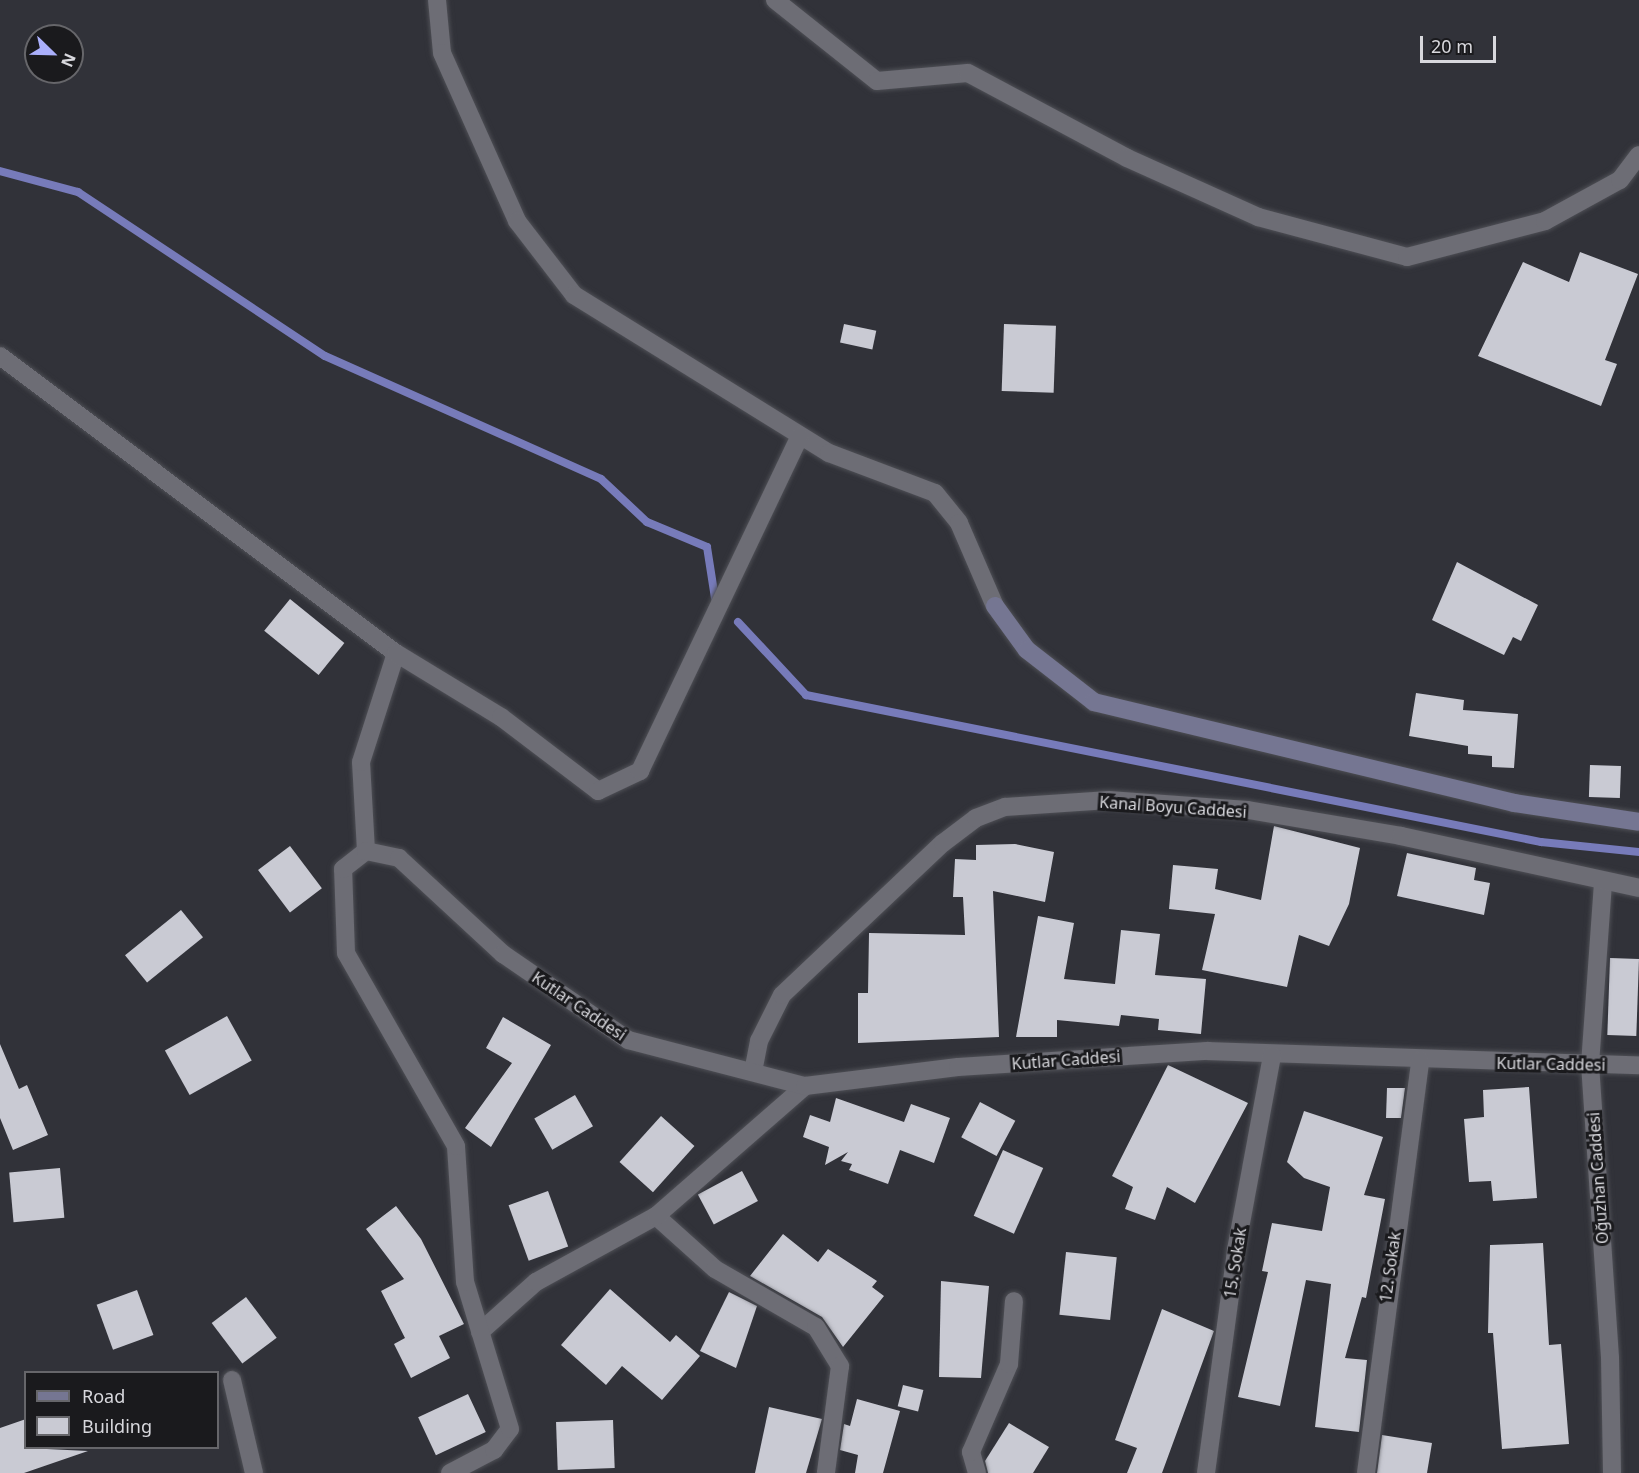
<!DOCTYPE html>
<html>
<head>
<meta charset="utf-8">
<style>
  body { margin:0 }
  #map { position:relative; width:1639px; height:1473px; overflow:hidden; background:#313239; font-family:"Noto Sans",sans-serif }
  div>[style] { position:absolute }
  .stream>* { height:8px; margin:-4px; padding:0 4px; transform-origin:4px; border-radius:4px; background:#777bba }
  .building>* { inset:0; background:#c9cad3; transform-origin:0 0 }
  .roads { filter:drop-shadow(0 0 2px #4e4f55) drop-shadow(0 0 2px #4e4f55) }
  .street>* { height:18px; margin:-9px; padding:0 9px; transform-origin:9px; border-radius:9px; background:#6d6d75 }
  .secondary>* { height:18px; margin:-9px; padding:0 9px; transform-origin:9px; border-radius:9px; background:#757692 }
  span { translate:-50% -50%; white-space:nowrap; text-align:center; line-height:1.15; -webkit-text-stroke:6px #1a1a1d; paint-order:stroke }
  .street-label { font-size:16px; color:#d8d8dd }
  .legend { position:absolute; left:24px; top:1371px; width:195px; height:78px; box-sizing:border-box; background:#1a1a1d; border:2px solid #66666a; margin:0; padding:8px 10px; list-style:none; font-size:18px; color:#d8d8dd }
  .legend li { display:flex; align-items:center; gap:12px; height:30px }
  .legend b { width:30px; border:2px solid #66666a }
  .north { position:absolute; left:24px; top:24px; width:60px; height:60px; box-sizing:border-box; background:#1a1a1d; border:2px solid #66666a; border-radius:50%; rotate:113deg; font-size:16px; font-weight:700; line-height:24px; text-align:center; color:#d8d8dd }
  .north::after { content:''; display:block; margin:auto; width:21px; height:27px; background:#aaaffb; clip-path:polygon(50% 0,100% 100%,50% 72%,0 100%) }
  .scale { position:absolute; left:1420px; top:36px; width:76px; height:27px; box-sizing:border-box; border:3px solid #d8d8dd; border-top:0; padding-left:8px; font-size:18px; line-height:21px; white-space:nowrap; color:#d8d8dd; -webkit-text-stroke:4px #1a1a1d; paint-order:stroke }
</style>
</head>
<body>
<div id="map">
  <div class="stream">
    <i style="left:0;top:171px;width:81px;rotate:15.1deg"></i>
    <i style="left:78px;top:192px;width:296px;rotate:33.6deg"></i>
    <i style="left:325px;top:356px;width:302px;rotate:24deg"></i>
    <i style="left:601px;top:479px;width:63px;rotate:43.1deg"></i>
    <i style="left:647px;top:522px;width:65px;rotate:22.6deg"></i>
    <i style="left:707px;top:547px;width:52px;rotate:81.1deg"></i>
    <i style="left:738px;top:622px;width:100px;rotate:47deg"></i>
    <i style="left:806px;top:695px;width:750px;rotate:11.31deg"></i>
    <i style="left:1541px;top:842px;width:99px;rotate:5.8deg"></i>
  </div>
  <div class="building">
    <i style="clip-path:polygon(1580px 252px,1638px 274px,1605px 360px,1617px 364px,1601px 406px,1478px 356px,1523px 262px,1569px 282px)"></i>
    <i style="left:844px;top:324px;width:33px;height:19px;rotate:12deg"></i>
    <i style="left:1004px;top:324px;width:52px;height:67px;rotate:2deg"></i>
    <i style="clip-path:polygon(1457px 562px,1538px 605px,1521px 641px,1513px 637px,1504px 655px,1432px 620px)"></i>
    <i style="left:290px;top:599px;width:70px;height:41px;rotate:39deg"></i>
    <i style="clip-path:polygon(1416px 693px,1464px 700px,1463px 710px,1518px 714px,1514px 768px,1492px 767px,1492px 756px,1468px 754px,1468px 746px,1409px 736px)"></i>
    <i style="left:1590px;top:765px;width:31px;height:32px;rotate:2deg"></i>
    <i style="clip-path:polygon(1274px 826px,1360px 848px,1349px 904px,1329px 946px,1299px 935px,1287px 987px,1202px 970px,1215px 914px,1169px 909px,1173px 865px,1218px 869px,1215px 889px,1261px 900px)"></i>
    <i style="clip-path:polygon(1015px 844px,1054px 852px,1045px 902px,993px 891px,999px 1037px,858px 1043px,858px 993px,868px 993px,869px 933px,965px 935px,963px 897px,953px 897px,955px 859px,976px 860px,976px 845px)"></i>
    <i style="left:290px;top:846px;width:53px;height:40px;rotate:53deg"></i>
    <i style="clip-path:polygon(1407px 853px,1476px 868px,1474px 880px,1490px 883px,1484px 915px,1397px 896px)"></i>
    <i style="left:181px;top:910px;width:35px;height:72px;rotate:51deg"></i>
    <i style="clip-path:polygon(1038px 916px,1074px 923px,1064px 979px,1115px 984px,1121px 930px,1160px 934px,1155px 975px,1206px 979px,1201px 1034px,1158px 1030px,1159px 1019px,1121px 1015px,1119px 1026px,1057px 1020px,1057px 1037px,1016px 1037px)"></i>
    <i style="left:1610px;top:958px;width:29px;height:77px;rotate:2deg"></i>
    <i style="left:227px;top:1016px;width:51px;height:71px;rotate:61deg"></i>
    <i style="clip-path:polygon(503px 1017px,551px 1045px,491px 1147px,465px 1128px,512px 1063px,486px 1048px)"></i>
    <i style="clip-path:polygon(0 1044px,19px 1089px,27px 1085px,48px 1135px,13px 1150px,0 1118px)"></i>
    <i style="clip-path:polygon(1168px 1065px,1248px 1103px,1195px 1203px,1167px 1187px,1155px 1220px,1125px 1209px,1133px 1187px,1112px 1176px)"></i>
    <i style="clip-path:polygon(1529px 1087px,1537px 1198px,1493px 1201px,1491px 1181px,1469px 1182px,1464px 1119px,1484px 1117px,1483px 1090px)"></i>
    <i style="clip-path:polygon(1387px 1088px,1405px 1088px,1401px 1118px,1386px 1118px)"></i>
    <i style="left:575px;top:1095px;width:36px;height:47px;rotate:60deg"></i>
    <i style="clip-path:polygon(836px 1098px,904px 1122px,911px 1104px,950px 1118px,934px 1163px,900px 1150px,888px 1184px,849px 1170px,852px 1164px,841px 1161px,848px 1152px,825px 1165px,829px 1147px,803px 1137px,810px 1115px,830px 1122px)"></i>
    <i style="left:980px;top:1102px;width:40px;height:40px;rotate:28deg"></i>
    <i style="clip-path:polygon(1304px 1111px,1383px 1137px,1364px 1195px,1385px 1199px,1366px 1298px,1362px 1297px,1345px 1358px,1367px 1360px,1359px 1432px,1315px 1427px,1331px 1284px,1306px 1280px,1280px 1406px,1238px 1397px,1268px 1272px,1262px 1271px,1272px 1223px,1322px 1231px,1330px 1187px,1304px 1178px,1287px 1162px)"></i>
    <i style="left:661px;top:1116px;width:45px;height:62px;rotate:42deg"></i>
    <i style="left:1003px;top:1150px;width:44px;height:72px;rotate:24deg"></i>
    <i style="left:60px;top:1168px;width:50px;height:51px;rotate:85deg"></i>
    <i style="left:742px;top:1171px;width:34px;height:50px;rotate:62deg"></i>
    <i style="left:548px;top:1191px;width:59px;height:42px;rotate:70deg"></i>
    <i style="clip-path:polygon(396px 1206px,421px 1239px,464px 1324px,439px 1336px,450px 1358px,411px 1378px,394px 1344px,405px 1338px,381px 1291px,404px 1279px,366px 1229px)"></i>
    <i style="clip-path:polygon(783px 1234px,818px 1262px,828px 1249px,877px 1281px,872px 1287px,884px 1296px,843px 1347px,822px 1317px,750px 1276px)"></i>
    <i style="clip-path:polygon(1543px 1243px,1549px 1345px,1561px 1344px,1569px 1444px,1502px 1449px,1493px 1333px,1488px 1333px,1490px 1245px)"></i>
    <i style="left:1066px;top:1252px;width:51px;height:63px;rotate:6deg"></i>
    <i style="clip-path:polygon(941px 1281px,989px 1286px,981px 1378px,939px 1377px)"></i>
    <i style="clip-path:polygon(610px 1289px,670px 1342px,676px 1335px,700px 1356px,662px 1400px,622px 1366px,606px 1385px,561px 1345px)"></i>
    <i style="left:137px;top:1290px;width:48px;height:43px;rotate:70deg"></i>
    <i style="clip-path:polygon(729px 1292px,757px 1306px,736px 1368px,700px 1351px)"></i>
    <i style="left:246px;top:1297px;width:51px;height:43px;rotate:53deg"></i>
    <i style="clip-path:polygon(1162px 1309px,1214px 1331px,1162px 1473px,1127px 1473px,1137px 1448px,1115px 1440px)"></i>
    <i style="left:903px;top:1385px;width:21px;height:22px;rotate:14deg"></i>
    <i style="left:468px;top:1394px;width:42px;height:55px;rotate:65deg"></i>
    <i style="clip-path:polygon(857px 1399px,900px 1411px,883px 1473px,855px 1473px,858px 1455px,840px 1450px,844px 1424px,850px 1426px)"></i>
    <i style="clip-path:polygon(769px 1407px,822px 1419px,806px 1473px,755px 1473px)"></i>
    <i style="clip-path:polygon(26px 1419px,26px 1448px,88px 1451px,24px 1473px,0 1473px,0 1428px)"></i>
    <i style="left:613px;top:1420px;width:48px;height:57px;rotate:88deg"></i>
    <i style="clip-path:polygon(1009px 1423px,1049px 1447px,1033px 1473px,988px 1473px,985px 1461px)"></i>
    <i style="clip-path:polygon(1382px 1435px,1432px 1443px,1427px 1473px,1377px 1473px)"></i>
  </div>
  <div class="roads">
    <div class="street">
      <i style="left:437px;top:0;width:53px;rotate:84.6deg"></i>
      <i style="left:442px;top:53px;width:184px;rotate:65.9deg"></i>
      <i style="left:517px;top:221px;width:93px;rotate:52.4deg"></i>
      <i style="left:574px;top:295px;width:300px;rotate:31.8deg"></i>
      <i style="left:829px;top:453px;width:113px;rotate:20.7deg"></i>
      <i style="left:935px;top:493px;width:38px;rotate:51deg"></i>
      <i style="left:959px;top:523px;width:90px;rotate:66.6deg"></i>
      <i style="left:775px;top:0;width:130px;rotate:38.5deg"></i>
      <i style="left:877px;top:81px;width:91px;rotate:-5deg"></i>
      <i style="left:968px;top:73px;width:180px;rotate:28.1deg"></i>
      <i style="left:1127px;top:158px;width:144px;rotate:24.2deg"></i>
      <i style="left:1258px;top:217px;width:154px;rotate:15deg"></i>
      <i style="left:1407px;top:257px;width:143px;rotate:-14.6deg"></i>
      <i style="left:1545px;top:221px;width:85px;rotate:-28.7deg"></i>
      <i style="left:1620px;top:180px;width:31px;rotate:-53deg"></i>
      <i style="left:0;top:356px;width:495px;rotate:36.9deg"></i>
      <i style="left:366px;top:851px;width:89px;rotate:-93.2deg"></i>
      <i style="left:361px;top:762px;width:114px;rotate:-72.2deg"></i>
      <i style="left:396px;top:653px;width:123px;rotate:31.4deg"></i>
      <i style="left:501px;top:717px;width:122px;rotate:37.3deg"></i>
      <i style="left:598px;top:791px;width:47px;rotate:-25.5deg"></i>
      <i style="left:640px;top:771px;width:371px;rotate:-64.5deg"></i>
      <i style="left:1603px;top:883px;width:181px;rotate:94.1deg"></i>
      <i style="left:1590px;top:1064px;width:294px;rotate:86.1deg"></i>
      <i style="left:1610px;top:1357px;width:116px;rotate:89deg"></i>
      <i style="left:753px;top:1072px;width:32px;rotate:-79deg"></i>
      <i style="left:759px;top:1041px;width:51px;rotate:-63.4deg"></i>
      <i style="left:782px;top:995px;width:221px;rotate:-43.4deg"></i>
      <i style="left:943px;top:843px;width:41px;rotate:-37.1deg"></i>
      <i style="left:976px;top:818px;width:31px;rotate:-21deg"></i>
      <i style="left:1005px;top:807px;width:104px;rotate:-3.9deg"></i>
      <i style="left:1109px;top:800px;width:139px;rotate:4.1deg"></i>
      <i style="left:1248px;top:810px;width:155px;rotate:9.6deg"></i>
      <i style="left:1401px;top:836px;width:244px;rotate:12.3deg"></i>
      <i style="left:656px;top:1216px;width:79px;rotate:41.9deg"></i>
      <i style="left:715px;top:1269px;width:116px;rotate:29.9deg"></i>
      <i style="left:816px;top:1327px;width:46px;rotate:58.4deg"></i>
      <i style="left:840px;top:1366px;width:108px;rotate:97.5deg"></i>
      <i style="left:480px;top:1332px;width:75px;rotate:-41.8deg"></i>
      <i style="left:536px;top:1282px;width:137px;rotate:-28.8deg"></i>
      <i style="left:656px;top:1216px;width:198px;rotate:-41.1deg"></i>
      <i style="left:232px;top:1380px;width:96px;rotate:76.7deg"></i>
      <i style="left:450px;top:1473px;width:50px;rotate:-27.6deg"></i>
      <i style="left:494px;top:1450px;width:26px;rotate:-53deg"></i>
      <i style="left:510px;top:1429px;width:154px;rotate:-107deg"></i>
      <i style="left:465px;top:1282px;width:136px;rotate:-93.8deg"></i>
      <i style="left:456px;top:1146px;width:222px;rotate:-119.7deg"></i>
      <i style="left:346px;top:953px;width:84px;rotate:-92deg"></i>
      <i style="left:343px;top:869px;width:29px;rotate:-38deg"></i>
      <i style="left:366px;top:851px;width:34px;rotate:12deg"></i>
      <i style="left:399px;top:858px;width:142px;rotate:42.7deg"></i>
      <i style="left:503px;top:954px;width:152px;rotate:34.5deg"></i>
      <i style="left:628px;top:1040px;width:183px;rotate:14.6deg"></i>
      <i style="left:805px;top:1086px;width:154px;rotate:-7.1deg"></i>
      <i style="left:958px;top:1067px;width:250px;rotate:-3.7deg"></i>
      <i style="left:1207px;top:1051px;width:432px;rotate:1.9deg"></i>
      <i style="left:977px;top:1473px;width:22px;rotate:-106deg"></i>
      <i style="left:971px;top:1452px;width:96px;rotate:-66.6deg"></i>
      <i style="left:1009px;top:1364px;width:63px;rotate:-85.5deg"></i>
      <i style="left:1206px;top:1473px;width:225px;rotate:-82.3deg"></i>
      <i style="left:1236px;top:1250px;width:198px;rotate:-79.5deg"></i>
      <i style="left:1366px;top:1473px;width:416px;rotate:-82.5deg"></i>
    </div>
    <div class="secondary">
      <i style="left:995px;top:606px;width:54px;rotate:54deg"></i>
      <i style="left:1027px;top:650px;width:85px;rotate:37.8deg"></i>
      <i style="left:1094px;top:702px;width:432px;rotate:13.5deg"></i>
      <i style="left:1514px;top:803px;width:126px;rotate:8.6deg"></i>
    </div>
  </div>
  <div class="street-label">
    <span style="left:1173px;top:807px;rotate:4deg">Kanal Boyu Caddesi</span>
    <span style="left:579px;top:1006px;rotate:34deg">Kutlar Caddesi</span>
    <span style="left:1066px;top:1060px;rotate:-4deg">Kutlar Caddesi</span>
    <span style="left:1551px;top:1064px;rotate:1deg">Kutlar Caddesi</span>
    <span style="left:1598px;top:1178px;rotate:-94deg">Oğuzhan Caddesi</span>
    <span style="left:1235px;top:1263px;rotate:-81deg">15. Sokak</span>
    <span style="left:1390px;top:1267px;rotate:-82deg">12. Sokak</span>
  </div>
  <ul class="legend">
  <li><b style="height:8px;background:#757692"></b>Road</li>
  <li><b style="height:16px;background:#c9cad3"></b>Building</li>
  </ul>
  <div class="north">N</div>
  <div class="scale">20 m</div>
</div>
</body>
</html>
